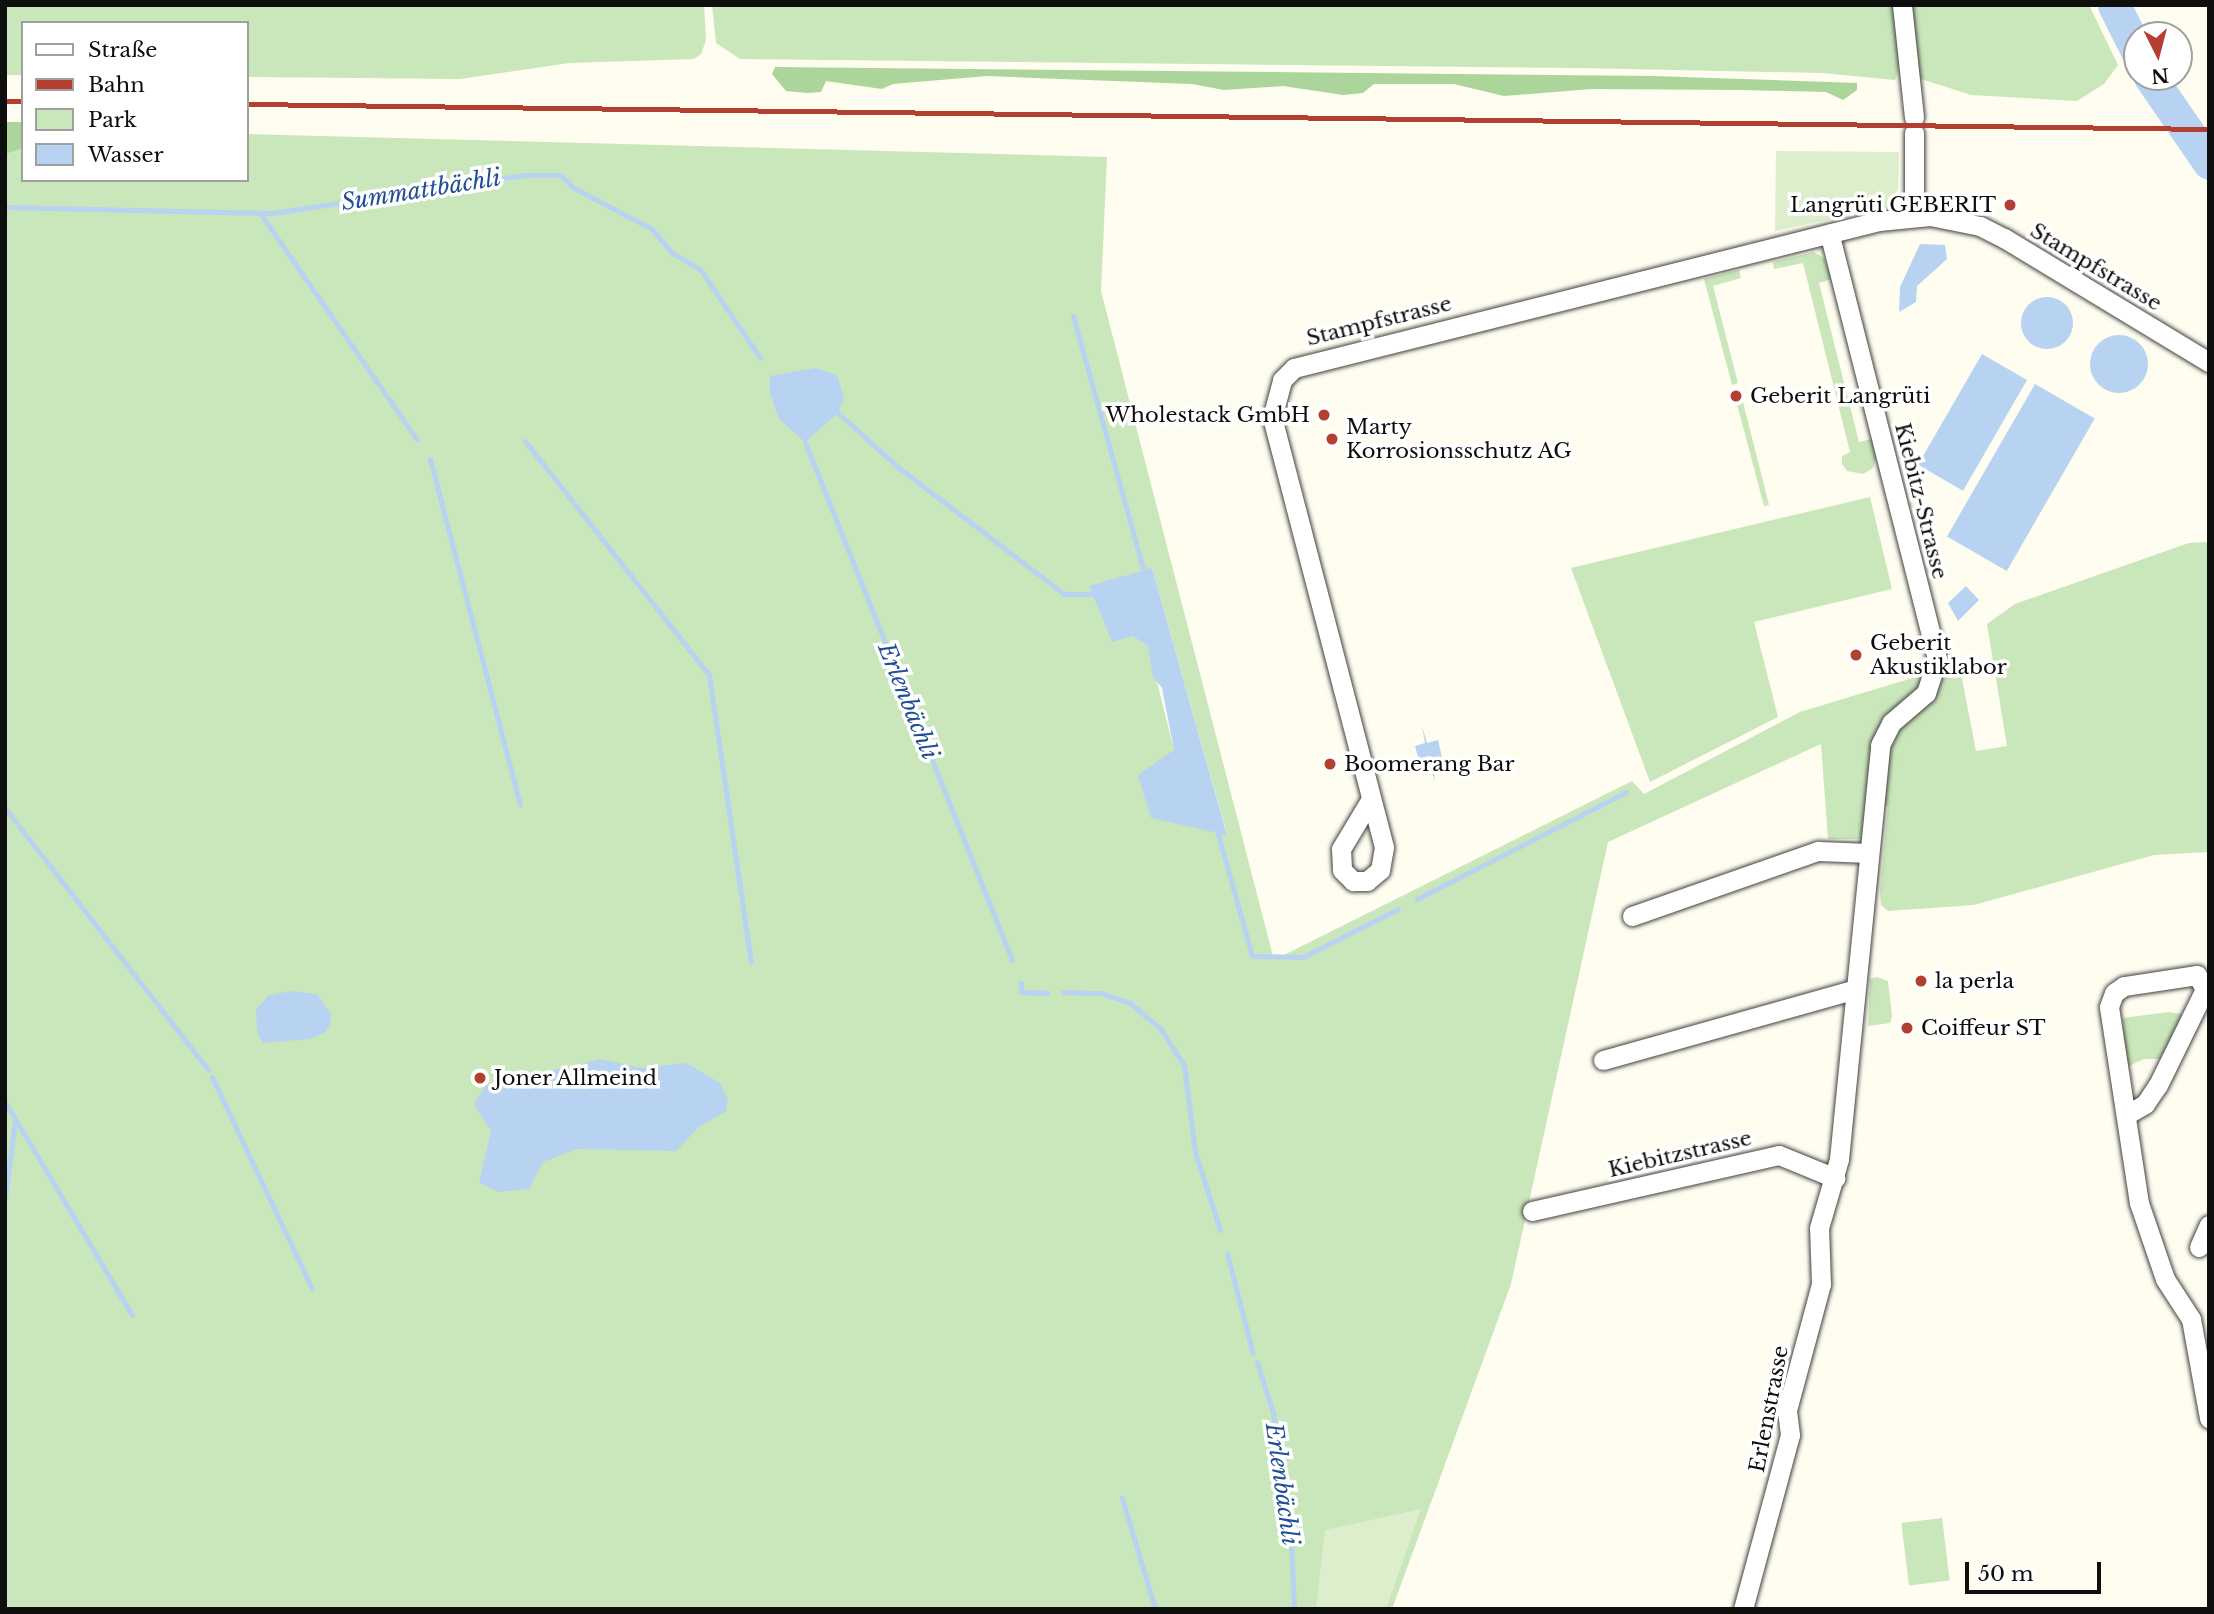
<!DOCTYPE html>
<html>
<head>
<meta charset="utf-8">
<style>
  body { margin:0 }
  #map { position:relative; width:2214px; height:1614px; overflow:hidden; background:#fefdef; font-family:"Libre Baskerville",serif }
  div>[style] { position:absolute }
  .green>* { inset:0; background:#cae6bb; transform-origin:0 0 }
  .forest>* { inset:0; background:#acd59c }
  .pitch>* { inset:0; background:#ddeecd }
  .water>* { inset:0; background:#b8d2f1; transform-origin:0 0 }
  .round { border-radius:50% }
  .stream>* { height:5px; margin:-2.5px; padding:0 2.5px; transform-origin:2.5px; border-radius:2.5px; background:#b8d2f1 }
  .river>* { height:33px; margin:-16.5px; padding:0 16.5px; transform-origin:16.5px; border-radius:16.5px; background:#b8d2f1 }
  .roads { filter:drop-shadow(0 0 2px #414141) drop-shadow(0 0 2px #414141) }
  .minor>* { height:19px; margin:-9.5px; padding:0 9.5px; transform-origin:9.5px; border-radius:9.5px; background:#fff }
  .rail>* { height:5px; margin:-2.5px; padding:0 2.5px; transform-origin:2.5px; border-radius:2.5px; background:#b33f30 }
  .dots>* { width:19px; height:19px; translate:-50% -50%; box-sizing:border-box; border:4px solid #fff; border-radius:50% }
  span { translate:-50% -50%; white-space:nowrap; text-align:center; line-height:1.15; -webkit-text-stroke:7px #fff; paint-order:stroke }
  .poi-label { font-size:21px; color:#0e0e0e }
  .right { translate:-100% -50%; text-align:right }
  .left { translate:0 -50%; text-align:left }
  .street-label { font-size:21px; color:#0e0e0e }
  .water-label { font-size:23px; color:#204f96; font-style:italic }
  .frame { position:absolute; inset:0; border:7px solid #0e0e0e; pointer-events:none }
  .legend { position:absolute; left:21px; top:21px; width:228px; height:161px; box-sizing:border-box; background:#fff; border:2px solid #9f9f9f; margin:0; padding:9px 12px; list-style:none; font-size:21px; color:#0e0e0e }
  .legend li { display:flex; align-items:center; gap:14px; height:35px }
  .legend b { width:35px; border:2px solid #9f9f9f }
  .north { position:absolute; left:2123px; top:21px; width:70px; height:70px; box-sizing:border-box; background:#fff; border:2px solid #9f9f9f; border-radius:50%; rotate:174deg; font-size:19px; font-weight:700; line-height:28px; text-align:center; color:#0e0e0e }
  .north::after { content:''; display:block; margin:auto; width:24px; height:32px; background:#b33f30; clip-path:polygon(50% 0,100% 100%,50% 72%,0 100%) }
  .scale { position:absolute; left:1965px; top:1562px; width:136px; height:32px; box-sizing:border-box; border:4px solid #0e0e0e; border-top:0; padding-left:9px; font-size:21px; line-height:24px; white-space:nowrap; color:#0e0e0e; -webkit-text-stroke:5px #fff; paint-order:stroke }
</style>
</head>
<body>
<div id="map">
  <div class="green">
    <i style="clip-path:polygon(5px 5px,704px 5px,706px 40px,701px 54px,694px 59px,569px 63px,460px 79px,247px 77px,247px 23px,23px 23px,23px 75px,5px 75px)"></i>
    <i style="clip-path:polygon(712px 5px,1894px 5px,1899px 68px,1895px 80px,1822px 73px,1581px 68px,740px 59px,716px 43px)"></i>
    <i style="clip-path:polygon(1910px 5px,2089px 5px,2118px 65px,2104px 84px,2077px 101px,1971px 95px,1918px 78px)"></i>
    <i style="clip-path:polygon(evenodd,5px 128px,23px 128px,23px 180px,247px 180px,247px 134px,1107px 157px,1101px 291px,1274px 960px,1632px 781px,1644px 794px,1800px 712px,1919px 676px,1937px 659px,1960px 668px,1976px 751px,2007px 746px,1987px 624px,2015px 604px,2189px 543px,2209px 542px,2209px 852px,2154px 855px,1974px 905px,1888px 911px,1881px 905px,1880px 891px,1888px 806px,1865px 806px,1863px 839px,1828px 839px,1821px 744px,1608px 842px,1511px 1284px,1392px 1609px,5px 1609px,5px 128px,1152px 568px,1227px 834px,1227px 835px,1174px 750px,1148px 646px,1132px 636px,1152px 568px)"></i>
    <i style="clip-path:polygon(1814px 252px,1824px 258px,1832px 279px,1819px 283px,1859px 442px,1872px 439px,1876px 458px,1873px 468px,1863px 474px,1847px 471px,1842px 464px,1842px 456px,1850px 452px,1803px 263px,1774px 269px,1773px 262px)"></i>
    <i style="clip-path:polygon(1739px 270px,1741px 278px,1713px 286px,1738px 383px,1732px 385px,1704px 279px)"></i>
    <i style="clip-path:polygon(1743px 402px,1769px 505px,1764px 506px,1737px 404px)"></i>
    <i style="clip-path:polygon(1870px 497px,1892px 589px,1754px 622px,1778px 717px,1650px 782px,1571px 568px)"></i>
    <i style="clip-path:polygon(1877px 977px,1888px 981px,1892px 1017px,1890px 1023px,1868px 1026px,1870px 979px)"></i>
    <i style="clip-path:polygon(2169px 1012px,2188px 1015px,2160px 1059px,2144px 1059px,2124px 1068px,2123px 1018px)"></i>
    <i style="left:1942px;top:1518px;width:63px;height:41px;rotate:83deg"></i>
  </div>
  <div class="forest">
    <i style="clip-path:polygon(775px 67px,1654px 76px,1857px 83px,1857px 90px,1843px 100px,1826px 92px,1741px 90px,1591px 89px,1504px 96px,1454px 84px,1374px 84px,1363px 93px,1343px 95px,1283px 86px,1224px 90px,1192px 84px,987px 76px,893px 84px,882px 89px,826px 81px,821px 92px,807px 93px,786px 91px,772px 74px)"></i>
    <i style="clip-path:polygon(5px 122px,23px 122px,23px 148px,5px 154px)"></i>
  </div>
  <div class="pitch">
    <i style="clip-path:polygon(1776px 151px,1899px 152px,1898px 189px,1888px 207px,1775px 231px)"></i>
    <i style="clip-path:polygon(1421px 1509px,1386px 1609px,1316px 1609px,1325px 1530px)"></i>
  </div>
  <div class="water">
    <i style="clip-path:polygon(1920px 244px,1945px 245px,1947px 259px,1917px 286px,1916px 302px,1899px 312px,1900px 287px)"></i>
    <i class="round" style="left:2021px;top:297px;width:52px;height:52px"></i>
    <i class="round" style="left:2090px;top:335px;width:58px;height:58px"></i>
    <i style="left:1982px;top:354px;width:52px;height:128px;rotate:30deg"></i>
    <i style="clip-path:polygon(816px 368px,837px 375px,844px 398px,838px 413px,805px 442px,779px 419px,770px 393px,770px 376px)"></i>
    <i style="left:2035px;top:384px;width:69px;height:176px;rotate:30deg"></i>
    <i style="clip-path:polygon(1152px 568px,1227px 835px,1151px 818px,1138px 775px,1174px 750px,1162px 688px,1153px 677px,1148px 646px,1132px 636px,1112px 642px,1089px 586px)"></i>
    <i style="clip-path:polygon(1966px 586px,1979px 600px,1958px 621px,1948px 603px)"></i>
    <i style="clip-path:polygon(1422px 726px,1427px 743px,1438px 740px,1443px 762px,1433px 765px,1435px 783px,1430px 765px,1421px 768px,1415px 746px,1425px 743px)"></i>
    <i style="clip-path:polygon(290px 991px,317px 994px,331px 1014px,330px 1024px,325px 1033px,309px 1039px,263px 1043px,257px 1032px,256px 1010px,268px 996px)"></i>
    <i style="clip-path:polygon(601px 1059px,641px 1068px,686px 1063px,720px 1083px,728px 1099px,726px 1111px,699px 1127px,676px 1151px,577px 1149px,543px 1162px,529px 1189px,498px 1192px,479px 1182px,491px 1131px,474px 1104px,485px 1086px)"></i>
  </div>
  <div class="stream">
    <i style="left:5px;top:207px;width:268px;rotate:1.3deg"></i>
    <i style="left:273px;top:213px;width:253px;rotate:-8.6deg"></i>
    <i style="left:523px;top:175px;width:37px"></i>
    <i style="left:560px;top:175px;width:19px;rotate:43deg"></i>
    <i style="left:574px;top:188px;width:88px;rotate:27.7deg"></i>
    <i style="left:652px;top:229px;width:31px;rotate:50deg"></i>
    <i style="left:672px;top:253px;width:32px;rotate:30deg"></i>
    <i style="left:700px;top:269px;width:107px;rotate:56deg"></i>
    <i style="left:260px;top:213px;width:276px;rotate:55.3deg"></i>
    <i style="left:1073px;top:316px;width:269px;rotate:74.5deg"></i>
    <i style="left:838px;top:413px;width:81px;rotate:42deg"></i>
    <i style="left:898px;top:467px;width:209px;rotate:37.4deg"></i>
    <i style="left:1064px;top:594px;width:28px"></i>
    <i style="left:525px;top:441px;width:298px;rotate:51.8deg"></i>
    <i style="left:709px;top:675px;width:290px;rotate:81.7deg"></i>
    <i style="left:805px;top:442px;width:558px;rotate:68.22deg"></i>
    <i style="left:430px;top:459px;width:357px;rotate:75.4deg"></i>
    <i style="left:5px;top:808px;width:331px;rotate:52.2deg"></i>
    <i style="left:1216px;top:827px;width:134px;rotate:74.4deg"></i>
    <i style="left:1252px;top:956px;width:51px;rotate:1.1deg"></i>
    <i style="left:1303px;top:957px;width:106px;rotate:-26.8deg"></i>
    <i style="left:1417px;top:899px;width:235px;rotate:-27.1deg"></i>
    <i style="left:1021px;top:983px;width:9px;rotate:90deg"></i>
    <i style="left:1021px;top:992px;width:27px;rotate:2deg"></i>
    <i style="left:1063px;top:992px;width:38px;rotate:2deg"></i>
    <i style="left:1101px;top:993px;width:31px;rotate:19deg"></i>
    <i style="left:1130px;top:1003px;width:39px;rotate:40deg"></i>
    <i style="left:1160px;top:1028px;width:44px;rotate:57deg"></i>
    <i style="left:1184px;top:1065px;width:88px;rotate:82.8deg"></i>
    <i style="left:1195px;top:1152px;width:82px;rotate:72.2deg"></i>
    <i style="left:212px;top:1077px;width:234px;rotate:64.7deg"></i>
    <i style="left:5px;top:1102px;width:248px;rotate:59.2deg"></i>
    <i style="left:5px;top:1198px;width:78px;rotate:-82.6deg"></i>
    <i style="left:1227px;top:1253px;width:104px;rotate:75.6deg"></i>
    <i style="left:1257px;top:1362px;width:53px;rotate:72.6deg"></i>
    <i style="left:1273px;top:1413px;width:105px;rotate:80.7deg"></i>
    <i style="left:1290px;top:1517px;width:92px;rotate:87.5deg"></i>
    <i style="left:1122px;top:1498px;width:116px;rotate:73.4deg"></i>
  </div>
  <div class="river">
    <i style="left:2114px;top:5px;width:51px;rotate:63.4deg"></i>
    <i style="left:2150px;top:77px;width:104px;rotate:55.5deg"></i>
  </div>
  <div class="roads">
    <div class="minor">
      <i style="left:1902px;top:5px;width:113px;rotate:83.9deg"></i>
      <i style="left:1914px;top:216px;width:83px;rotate:-90deg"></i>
      <i style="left:1371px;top:799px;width:58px;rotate:121deg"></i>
      <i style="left:1341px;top:849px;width:21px;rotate:87deg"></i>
      <i style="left:1342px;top:870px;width:16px;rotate:45deg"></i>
      <i style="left:1353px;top:881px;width:14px"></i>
      <i style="left:1367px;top:881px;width:17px;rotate:-40deg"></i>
      <i style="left:1380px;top:870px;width:23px;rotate:-80deg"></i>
      <i style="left:1384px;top:847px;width:443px;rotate:-104.6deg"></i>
      <i style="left:1272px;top:418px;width:39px;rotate:-75deg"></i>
      <i style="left:1282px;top:380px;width:17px;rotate:-45deg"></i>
      <i style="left:1294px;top:368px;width:603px;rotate:-14.11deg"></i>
      <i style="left:1879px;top:221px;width:51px;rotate:-5.6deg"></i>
      <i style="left:1930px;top:216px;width:51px;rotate:11.3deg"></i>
      <i style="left:1980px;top:226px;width:27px;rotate:27deg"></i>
      <i style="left:2004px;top:238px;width:240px;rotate:31.2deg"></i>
      <i style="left:1632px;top:916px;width:197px;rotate:-19.3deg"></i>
      <i style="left:1818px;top:851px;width:51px;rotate:2.2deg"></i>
      <i style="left:1603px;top:1060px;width:262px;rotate:-15.7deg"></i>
      <i style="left:2126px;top:1115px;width:22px;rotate:-30deg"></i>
      <i style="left:2145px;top:1104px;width:23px;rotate:-56deg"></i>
      <i style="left:2158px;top:1085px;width:107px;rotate:-63.9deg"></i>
      <i style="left:2205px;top:989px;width:16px;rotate:-120deg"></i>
      <i style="left:2197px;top:975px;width:74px;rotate:171.4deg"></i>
      <i style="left:2124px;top:986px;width:12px;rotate:145deg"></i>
      <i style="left:2114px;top:993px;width:15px;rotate:110deg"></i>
      <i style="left:2109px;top:1007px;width:198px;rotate:81.3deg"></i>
      <i style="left:2139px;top:1203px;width:80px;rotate:71.1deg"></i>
      <i style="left:2165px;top:1279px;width:48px;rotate:57deg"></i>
      <i style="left:2191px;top:1319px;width:101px;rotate:79.7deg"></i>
      <i style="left:1532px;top:1211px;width:253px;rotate:-12.8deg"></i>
      <i style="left:1779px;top:1155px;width:61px;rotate:22.3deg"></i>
      <i style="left:2199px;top:1247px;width:24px;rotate:-66deg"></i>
      <i style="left:1743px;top:1609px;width:180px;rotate:-74.9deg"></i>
      <i style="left:1790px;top:1435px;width:25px;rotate:-97deg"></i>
      <i style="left:1787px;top:1410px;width:131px;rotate:-74.9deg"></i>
      <i style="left:1821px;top:1284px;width:56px;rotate:-92deg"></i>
      <i style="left:1819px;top:1228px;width:72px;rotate:-73.8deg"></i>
      <i style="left:1839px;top:1159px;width:416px;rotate:-84.3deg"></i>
      <i style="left:1880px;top:745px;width:25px;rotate:-63deg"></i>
      <i style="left:1891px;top:723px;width:46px;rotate:-40.6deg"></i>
      <i style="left:1926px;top:693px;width:36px;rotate:-72deg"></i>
      <i style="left:1937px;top:659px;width:439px;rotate:-104.2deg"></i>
    </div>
  </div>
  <div class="rail">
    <i style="left:5px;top:101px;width:18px"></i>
    <i style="left:247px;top:104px;width:1962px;rotate:0.73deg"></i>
  </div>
  <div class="dots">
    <i style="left:2010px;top:205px;background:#b33f30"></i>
    <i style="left:1736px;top:396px;background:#b33f30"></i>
    <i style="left:1324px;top:415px;background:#b33f30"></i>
    <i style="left:1332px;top:439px;background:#b33f30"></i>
    <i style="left:1856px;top:655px;background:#b33f30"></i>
    <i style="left:1330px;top:764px;background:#b33f30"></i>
    <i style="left:1921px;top:981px;background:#b33f30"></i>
    <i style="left:1907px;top:1028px;background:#b33f30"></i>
    <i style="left:480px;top:1078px;background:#b33f30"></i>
  </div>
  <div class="poi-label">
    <span class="right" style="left:1996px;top:205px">Langrüti GEBERIT</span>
    <span class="left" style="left:1750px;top:396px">Geberit Langrüti</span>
    <span class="right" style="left:1310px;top:415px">Wholestack GmbH</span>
    <span class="left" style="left:1346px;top:439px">Marty<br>Korrosionsschutz AG</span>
    <span class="left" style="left:1870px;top:655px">Geberit<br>Akustiklabor</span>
    <span class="left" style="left:1344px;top:764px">Boomerang Bar</span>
    <span class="left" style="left:1935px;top:981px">la perla</span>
    <span class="left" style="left:1921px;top:1028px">Coiffeur ST</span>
    <span class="left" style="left:494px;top:1078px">Joner Allmeind</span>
  </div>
  <div class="street-label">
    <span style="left:2096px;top:267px;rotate:31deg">Stampfstrasse</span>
    <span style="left:1379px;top:321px;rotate:-14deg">Stampfstrasse</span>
    <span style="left:1921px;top:501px;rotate:76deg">Kiebitz-Strasse</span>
    <span style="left:1680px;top:1154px;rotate:-13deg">Kiebitzstrasse</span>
    <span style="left:1769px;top:1409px;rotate:-79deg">Erlenstrasse</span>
  </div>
  <div class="water-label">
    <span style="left:421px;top:190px;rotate:-9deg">Summattbächli</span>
    <span style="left:908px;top:701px;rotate:68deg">Erlenbächli</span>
    <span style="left:1282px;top:1484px;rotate:82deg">Erlenbächli</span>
  </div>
  <div class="frame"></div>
  <ul class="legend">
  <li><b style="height:9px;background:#fff"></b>Straße</li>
  <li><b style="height:9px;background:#b33f30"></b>Bahn</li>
  <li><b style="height:19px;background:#cae6bb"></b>Park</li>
  <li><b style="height:19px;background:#b8d2f1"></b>Wasser</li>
  </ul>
  <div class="north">N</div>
  <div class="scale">50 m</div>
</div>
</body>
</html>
